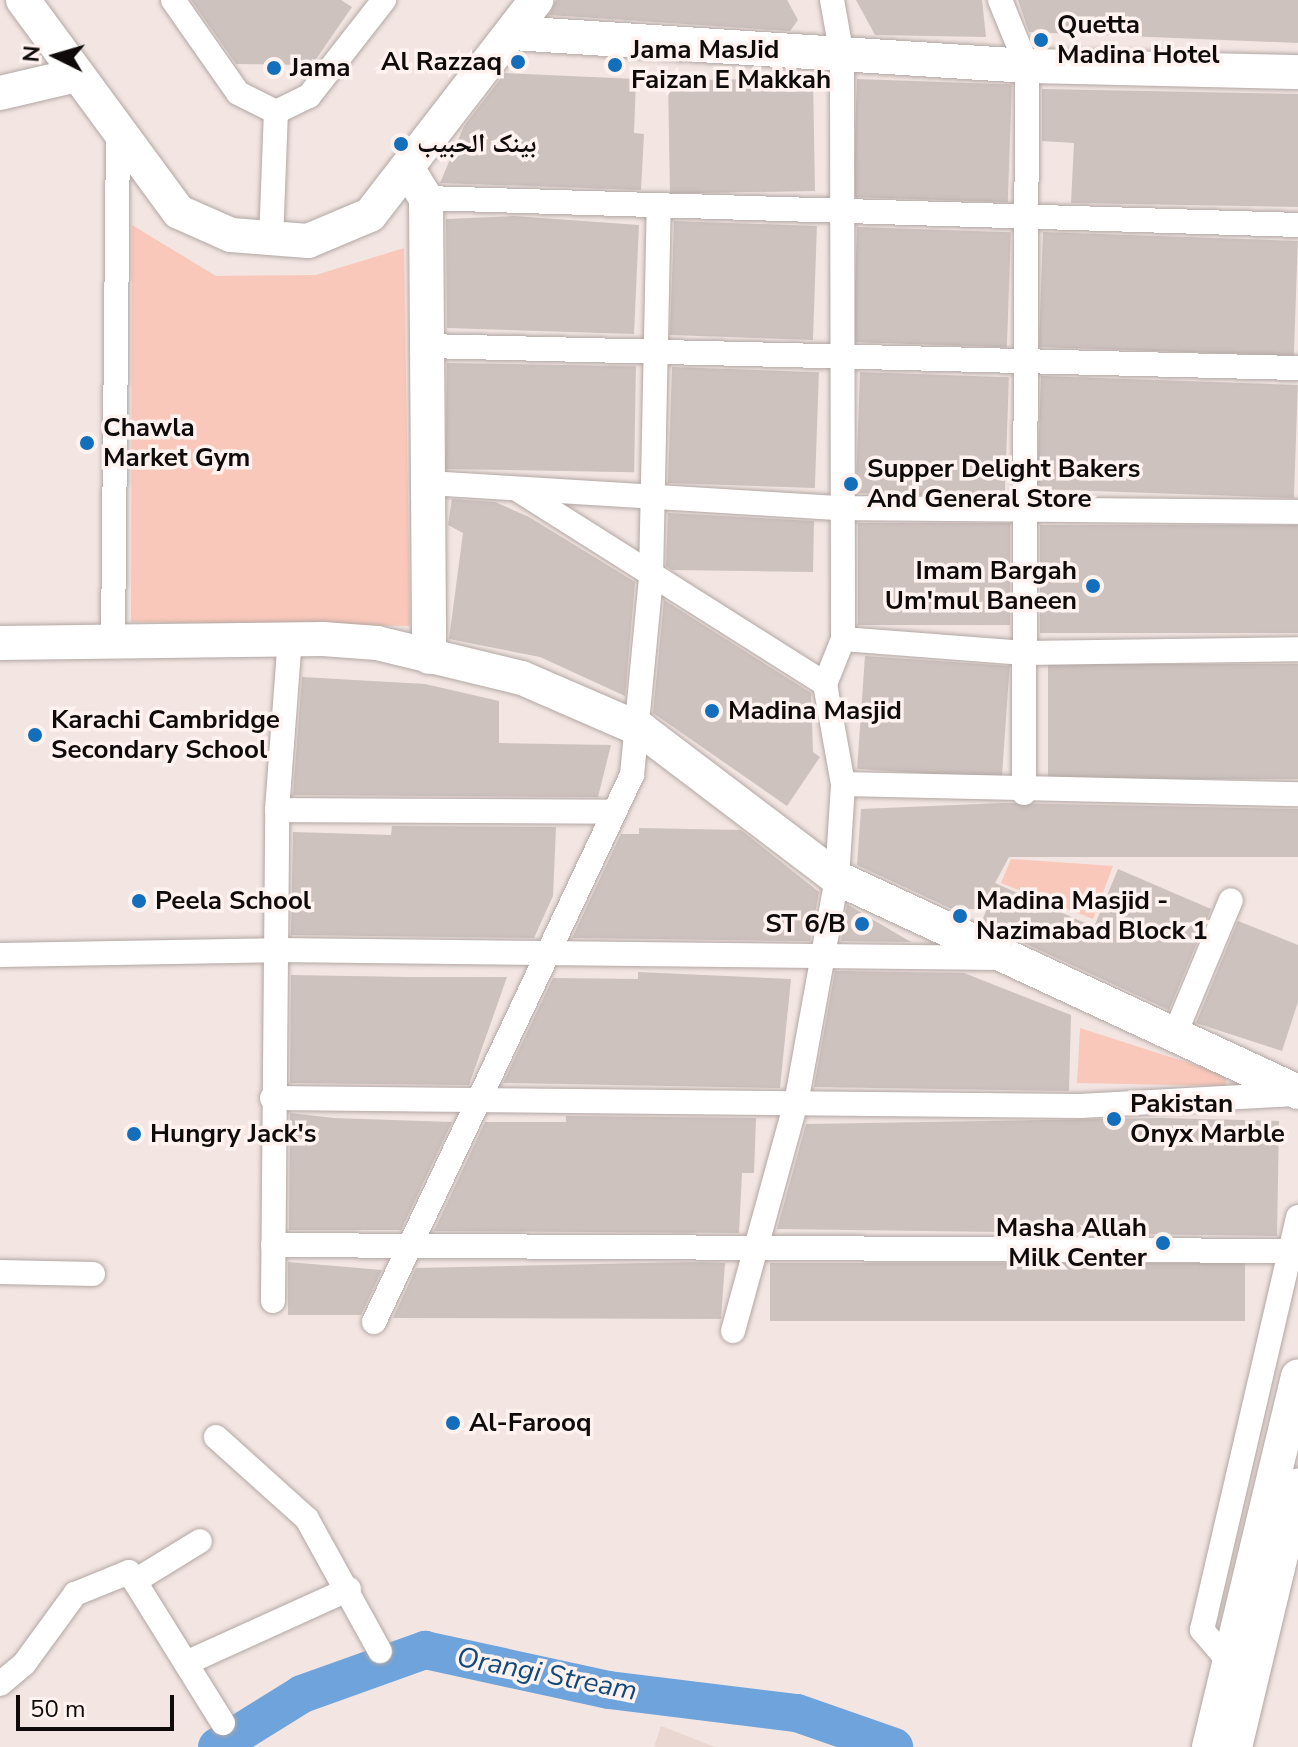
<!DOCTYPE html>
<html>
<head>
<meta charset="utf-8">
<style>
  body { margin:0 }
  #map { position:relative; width:1298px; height:1747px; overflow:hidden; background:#f2e5e2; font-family:"Nunito Sans","Noto Naskh Arabic",sans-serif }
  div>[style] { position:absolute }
  .built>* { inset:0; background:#ead7d1 }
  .green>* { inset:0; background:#f9c8ba }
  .river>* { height:38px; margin:-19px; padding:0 19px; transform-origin:19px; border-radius:19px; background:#6ea3db }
  .building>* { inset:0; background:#cdc2be; transform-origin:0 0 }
  .roads { filter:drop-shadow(0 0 2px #b2a7a4) drop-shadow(0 0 2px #b2a7a4) }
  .street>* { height:24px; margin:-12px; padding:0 12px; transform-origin:12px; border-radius:12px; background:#fff }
  .secondary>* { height:34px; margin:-17px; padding:0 17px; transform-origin:17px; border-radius:17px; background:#fff }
  .dots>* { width:22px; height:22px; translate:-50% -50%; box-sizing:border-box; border:4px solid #fff2ef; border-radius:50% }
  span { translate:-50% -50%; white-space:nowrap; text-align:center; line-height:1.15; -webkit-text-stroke:7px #fff2ef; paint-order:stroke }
  .poi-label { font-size:26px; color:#0e0b0a; font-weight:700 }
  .left { translate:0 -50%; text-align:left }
  .right { translate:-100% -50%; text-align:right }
  .water-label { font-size:28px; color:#104a7d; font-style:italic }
  .north { position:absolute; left:16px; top:16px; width:80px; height:80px; -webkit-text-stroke:6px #fff2ef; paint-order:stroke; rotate:275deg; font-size:22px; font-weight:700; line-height:32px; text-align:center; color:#0e0b0a }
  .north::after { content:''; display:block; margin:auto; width:28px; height:36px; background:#0e0b0a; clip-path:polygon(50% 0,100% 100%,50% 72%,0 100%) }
  .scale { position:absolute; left:16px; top:1695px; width:158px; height:36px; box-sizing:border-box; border:4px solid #0e0b0a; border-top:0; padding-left:10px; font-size:24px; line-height:28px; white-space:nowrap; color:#0e0b0a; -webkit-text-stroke:6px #fff2ef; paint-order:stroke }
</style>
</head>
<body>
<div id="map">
  <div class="built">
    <i style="clip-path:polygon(661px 1726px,715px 1747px,654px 1747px)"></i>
  </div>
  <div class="green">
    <i style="clip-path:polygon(132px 225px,216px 276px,316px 275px,404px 248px,410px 626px,131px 622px)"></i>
    <i style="clip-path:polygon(1011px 859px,1113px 866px,1093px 919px,1001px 883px)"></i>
    <i style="clip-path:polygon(1080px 1028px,1226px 1075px,1226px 1086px,1077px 1083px)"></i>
  </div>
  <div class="river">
    <i style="left:217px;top:1747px;width:100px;rotate:-31.9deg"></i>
    <i style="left:302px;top:1694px;width:131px;rotate:-19.7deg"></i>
    <i style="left:425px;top:1650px;width:188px;rotate:12.3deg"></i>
    <i style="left:609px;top:1690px;width:189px;rotate:7deg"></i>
    <i style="left:797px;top:1713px;width:103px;rotate:19.3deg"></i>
  </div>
  <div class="building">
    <i style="clip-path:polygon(191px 0,341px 0,352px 7px,312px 65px,236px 64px)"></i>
    <i style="clip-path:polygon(556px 0,787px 0,798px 20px,790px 31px,549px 15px)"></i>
    <i style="clip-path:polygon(856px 0,982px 0,986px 37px,875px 35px)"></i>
    <i style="clip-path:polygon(1018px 0,1298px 0,1298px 43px,1029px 32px)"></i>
    <i style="clip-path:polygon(505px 73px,636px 79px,634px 133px,644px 134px,641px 190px,440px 183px,464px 126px)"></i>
    <i style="left:813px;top:78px;width:113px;height:145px;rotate:89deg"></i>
    <i style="left:857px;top:79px;width:155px;height:118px;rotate:2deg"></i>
    <i style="clip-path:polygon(1042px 89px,1298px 94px,1298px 207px,1071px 203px,1074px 143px,1042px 141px)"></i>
    <i style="clip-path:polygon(514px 216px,639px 225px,634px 334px,447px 328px,446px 219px)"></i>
    <i style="left:674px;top:221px;width:143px;height:114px;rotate:2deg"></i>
    <i style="left:857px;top:227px;width:154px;height:115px;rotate:2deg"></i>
    <i style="left:1043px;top:232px;width:255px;height:115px;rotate:2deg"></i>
    <i style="left:447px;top:363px;width:189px;height:106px;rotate:1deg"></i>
    <i style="left:672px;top:367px;width:147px;height:116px;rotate:2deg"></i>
    <i style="left:860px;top:372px;width:149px;height:121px;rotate:2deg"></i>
    <i style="left:1041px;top:376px;width:257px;height:113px;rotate:2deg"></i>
    <i style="clip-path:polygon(452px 499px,495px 502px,529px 517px,635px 582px,625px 696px,540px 657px,449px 639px,463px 533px,448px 525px)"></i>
    <i style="clip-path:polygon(668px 513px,814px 521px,813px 572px,672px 570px,666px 566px)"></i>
    <i style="left:858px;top:523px;width:152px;height:102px"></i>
    <i style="left:1040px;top:525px;width:258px;height:108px"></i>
    <i style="clip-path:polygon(664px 600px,811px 693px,813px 752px,820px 757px,787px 806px,653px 713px)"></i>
    <i style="left:865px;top:656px;width:145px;height:113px;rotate:4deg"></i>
    <i style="left:1298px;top:664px;width:115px;height:250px;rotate:90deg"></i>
    <i style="clip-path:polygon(302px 677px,425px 684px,499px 701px,499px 743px,611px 745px,598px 797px,293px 795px)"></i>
    <i style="clip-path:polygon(1003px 803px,1298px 809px,1298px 857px,1009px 857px,995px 883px,1094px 927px,1118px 869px,1211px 909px,1169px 1010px,981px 923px,987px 909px,952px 909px,857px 865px,861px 809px)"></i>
    <i style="clip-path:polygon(392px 826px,556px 827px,553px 896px,534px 938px,291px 935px,293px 832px,391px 835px)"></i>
    <i style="clip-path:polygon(639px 828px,741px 830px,819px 892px,810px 941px,572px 938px,621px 834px,639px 834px)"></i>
    <i style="clip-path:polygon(847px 905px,848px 905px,911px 942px,841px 941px)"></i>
    <i style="clip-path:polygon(1238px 921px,1298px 945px,1298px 1002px,1282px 1051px,1196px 1023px)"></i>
    <i style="clip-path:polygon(835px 971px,964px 973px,1071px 1015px,1069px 1091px,814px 1087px)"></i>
    <i style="clip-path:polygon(638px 972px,791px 979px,780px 1088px,503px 1083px,553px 978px,638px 979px)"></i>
    <i style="clip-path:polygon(291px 975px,408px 977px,507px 977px,469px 1085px,290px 1083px)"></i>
    <i style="clip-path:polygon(290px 1113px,334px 1118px,452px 1122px,401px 1230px,289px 1230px)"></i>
    <i style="clip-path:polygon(566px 1116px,756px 1118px,754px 1173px,742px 1173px,739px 1233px,434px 1231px,485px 1122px,566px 1122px)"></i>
    <i style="clip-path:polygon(1161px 1118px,1279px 1121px,1277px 1236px,777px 1229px,806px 1124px)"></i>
    <i style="clip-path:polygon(288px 1262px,382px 1270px,361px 1315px,288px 1315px)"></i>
    <i style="clip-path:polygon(690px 1262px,725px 1263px,721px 1319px,393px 1318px,416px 1268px)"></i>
    <i style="left:770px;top:1263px;width:475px;height:58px"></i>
  </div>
  <div class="roads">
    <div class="street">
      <i style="left:173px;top:0;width:113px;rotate:55deg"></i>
      <i style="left:238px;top:93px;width:42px;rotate:26.6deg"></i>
      <i style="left:276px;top:112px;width:37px;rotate:-26deg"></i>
      <i style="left:309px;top:96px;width:122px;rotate:-52deg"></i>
      <i style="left:1000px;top:0;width:71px;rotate:67.8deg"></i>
      <i style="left:1027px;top:66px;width:727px;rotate:90.24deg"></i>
      <i style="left:426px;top:198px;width:872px;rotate:1.77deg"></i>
      <i style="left:271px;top:241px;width:129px;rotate:-87.8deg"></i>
      <i style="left:427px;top:346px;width:871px;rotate:1.45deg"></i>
      <i style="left:428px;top:483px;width:414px;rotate:3.5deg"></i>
      <i style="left:841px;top:508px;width:457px;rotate:0.5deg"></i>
      <i style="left:520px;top:491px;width:361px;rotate:32.3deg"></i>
      <i style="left:843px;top:639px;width:182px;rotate:4.4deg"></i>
      <i style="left:1024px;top:653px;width:274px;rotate:-0.8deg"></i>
      <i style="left:113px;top:642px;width:510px;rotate:-89.44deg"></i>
      <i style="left:843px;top:784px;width:455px;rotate:1.3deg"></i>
      <i style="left:277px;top:810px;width:335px;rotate:0.3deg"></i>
      <i style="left:0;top:955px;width:275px;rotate:-1deg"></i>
      <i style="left:275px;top:950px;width:727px;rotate:0.63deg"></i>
      <i style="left:1174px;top:1036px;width:147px;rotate:-67.3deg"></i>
      <i style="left:272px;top:1098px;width:808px;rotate:0.57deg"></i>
      <i style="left:1080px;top:1106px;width:213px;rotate:-3.2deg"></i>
      <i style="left:273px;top:1245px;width:1017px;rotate:0.34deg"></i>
      <i style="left:0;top:1272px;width:93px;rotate:1.2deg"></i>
      <i style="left:273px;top:1301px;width:491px;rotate:-89.5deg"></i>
      <i style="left:277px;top:810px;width:172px;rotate:-85.7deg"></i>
      <i style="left:374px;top:1322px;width:605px;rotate:-64.75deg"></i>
      <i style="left:632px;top:775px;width:199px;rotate:-84.5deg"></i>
      <i style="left:651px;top:577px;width:372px;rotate:-88.8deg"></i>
      <i style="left:733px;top:1331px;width:242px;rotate:-74.6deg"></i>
      <i style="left:797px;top:1098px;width:224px;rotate:-79.7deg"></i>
      <i style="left:837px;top:878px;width:94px;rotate:-86.3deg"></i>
      <i style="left:843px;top:784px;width:102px;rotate:-100.2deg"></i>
      <i style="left:825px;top:684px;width:48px;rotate:-68.2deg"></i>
      <i style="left:843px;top:639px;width:583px;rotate:-90.1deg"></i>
      <i style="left:842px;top:56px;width:57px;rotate:-100.1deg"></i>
      <i style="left:216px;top:1437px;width:122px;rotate:42deg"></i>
      <i style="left:307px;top:1519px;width:151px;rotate:61.1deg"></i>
      <i style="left:135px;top:1581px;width:76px;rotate:-31.6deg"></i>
      <i style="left:186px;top:1663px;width:179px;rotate:-24.4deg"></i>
      <i style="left:1231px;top:1664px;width:45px;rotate:-130.5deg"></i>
      <i style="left:1202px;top:1630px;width:424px;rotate:-76.9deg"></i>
      <i style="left:0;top:1684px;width:31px;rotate:-40deg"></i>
      <i style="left:24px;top:1664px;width:87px;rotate:-53.9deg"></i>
      <i style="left:75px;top:1594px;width:58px;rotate:-22.2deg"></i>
      <i style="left:129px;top:1572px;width:178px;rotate:58.1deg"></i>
    </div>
    <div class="secondary">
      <i style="left:23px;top:0;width:263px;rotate:53.7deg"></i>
      <i style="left:179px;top:212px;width:57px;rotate:23.9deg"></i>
      <i style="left:231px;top:235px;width:77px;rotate:4.5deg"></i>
      <i style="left:308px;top:241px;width:67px;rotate:-22.8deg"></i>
      <i style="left:370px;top:215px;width:272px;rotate:-52.3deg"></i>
      <i style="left:513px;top:33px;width:515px;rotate:3.67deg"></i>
      <i style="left:1027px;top:66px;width:271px;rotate:1.3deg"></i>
      <i style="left:0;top:93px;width:79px;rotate:-13.2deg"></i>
      <i style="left:407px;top:168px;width:36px;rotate:58deg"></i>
      <i style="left:426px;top:198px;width:459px;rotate:89.6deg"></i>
      <i style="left:0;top:643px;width:323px;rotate:-0.7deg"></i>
      <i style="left:323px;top:639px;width:54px;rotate:4.2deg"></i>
      <i style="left:377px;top:643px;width:149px;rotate:13.6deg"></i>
      <i style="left:522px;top:678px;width:131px;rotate:23.4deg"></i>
      <i style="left:642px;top:730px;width:245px;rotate:37.2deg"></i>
      <i style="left:837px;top:878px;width:508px;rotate:24.9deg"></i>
      <i style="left:1209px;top:1747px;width:381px;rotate:-76.5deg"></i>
      <i style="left:1235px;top:1747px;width:269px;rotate:-76.5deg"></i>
    </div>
  </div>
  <div class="dots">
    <i style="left:1041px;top:40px;background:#136ebb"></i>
    <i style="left:518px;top:62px;background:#136ebb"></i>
    <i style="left:615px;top:65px;background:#136ebb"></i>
    <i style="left:274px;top:68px;background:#136ebb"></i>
    <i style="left:401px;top:144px;background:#136ebb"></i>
    <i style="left:87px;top:443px;background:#136ebb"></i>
    <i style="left:851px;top:484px;background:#136ebb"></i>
    <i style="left:1093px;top:586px;background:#136ebb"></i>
    <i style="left:712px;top:711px;background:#136ebb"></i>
    <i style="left:35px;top:735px;background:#136ebb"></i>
    <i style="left:139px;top:901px;background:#136ebb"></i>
    <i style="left:960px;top:916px;background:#136ebb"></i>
    <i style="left:862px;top:924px;background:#136ebb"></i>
    <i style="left:1114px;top:1119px;background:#136ebb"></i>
    <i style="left:134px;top:1134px;background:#136ebb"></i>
    <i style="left:1163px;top:1243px;background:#136ebb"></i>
    <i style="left:453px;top:1423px;background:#136ebb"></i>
  </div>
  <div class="poi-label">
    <span class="left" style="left:1057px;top:40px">Quetta<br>Madina Hotel</span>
    <span class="left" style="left:631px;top:65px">Jama MasJid<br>Faizan E Makkah</span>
    <span class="right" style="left:502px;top:62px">Al Razzaq</span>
    <span class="left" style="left:290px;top:68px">Jama</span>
    <span class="left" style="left:417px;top:144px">بينک الحبيب</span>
    <span class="left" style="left:103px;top:443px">Chawla<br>Market Gym</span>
    <span class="left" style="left:867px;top:484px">Supper Delight Bakers<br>And General Store</span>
    <span class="right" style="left:1077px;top:586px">Imam Bargah<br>Um'mul Baneen</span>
    <span class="left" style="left:728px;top:711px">Madina Masjid</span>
    <span class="left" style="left:51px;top:735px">Karachi Cambridge<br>Secondary School</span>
    <span class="left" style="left:155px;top:901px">Peela School</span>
    <span class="left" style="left:976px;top:916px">Madina Masjid -<br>Nazimabad Block 1</span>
    <span class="right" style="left:846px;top:924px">ST 6/B</span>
    <span class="left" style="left:1130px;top:1119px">Pakistan<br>Onyx Marble</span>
    <span class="left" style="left:150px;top:1134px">Hungry Jack's</span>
    <span class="right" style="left:1147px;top:1243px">Masha Allah<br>Milk Center</span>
    <span class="left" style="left:469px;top:1423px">Al-Farooq</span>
  </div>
  <div class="water-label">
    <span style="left:547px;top:1674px;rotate:11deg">Orangi Stream</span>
  </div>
  <div class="north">N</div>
  <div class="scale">50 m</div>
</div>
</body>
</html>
